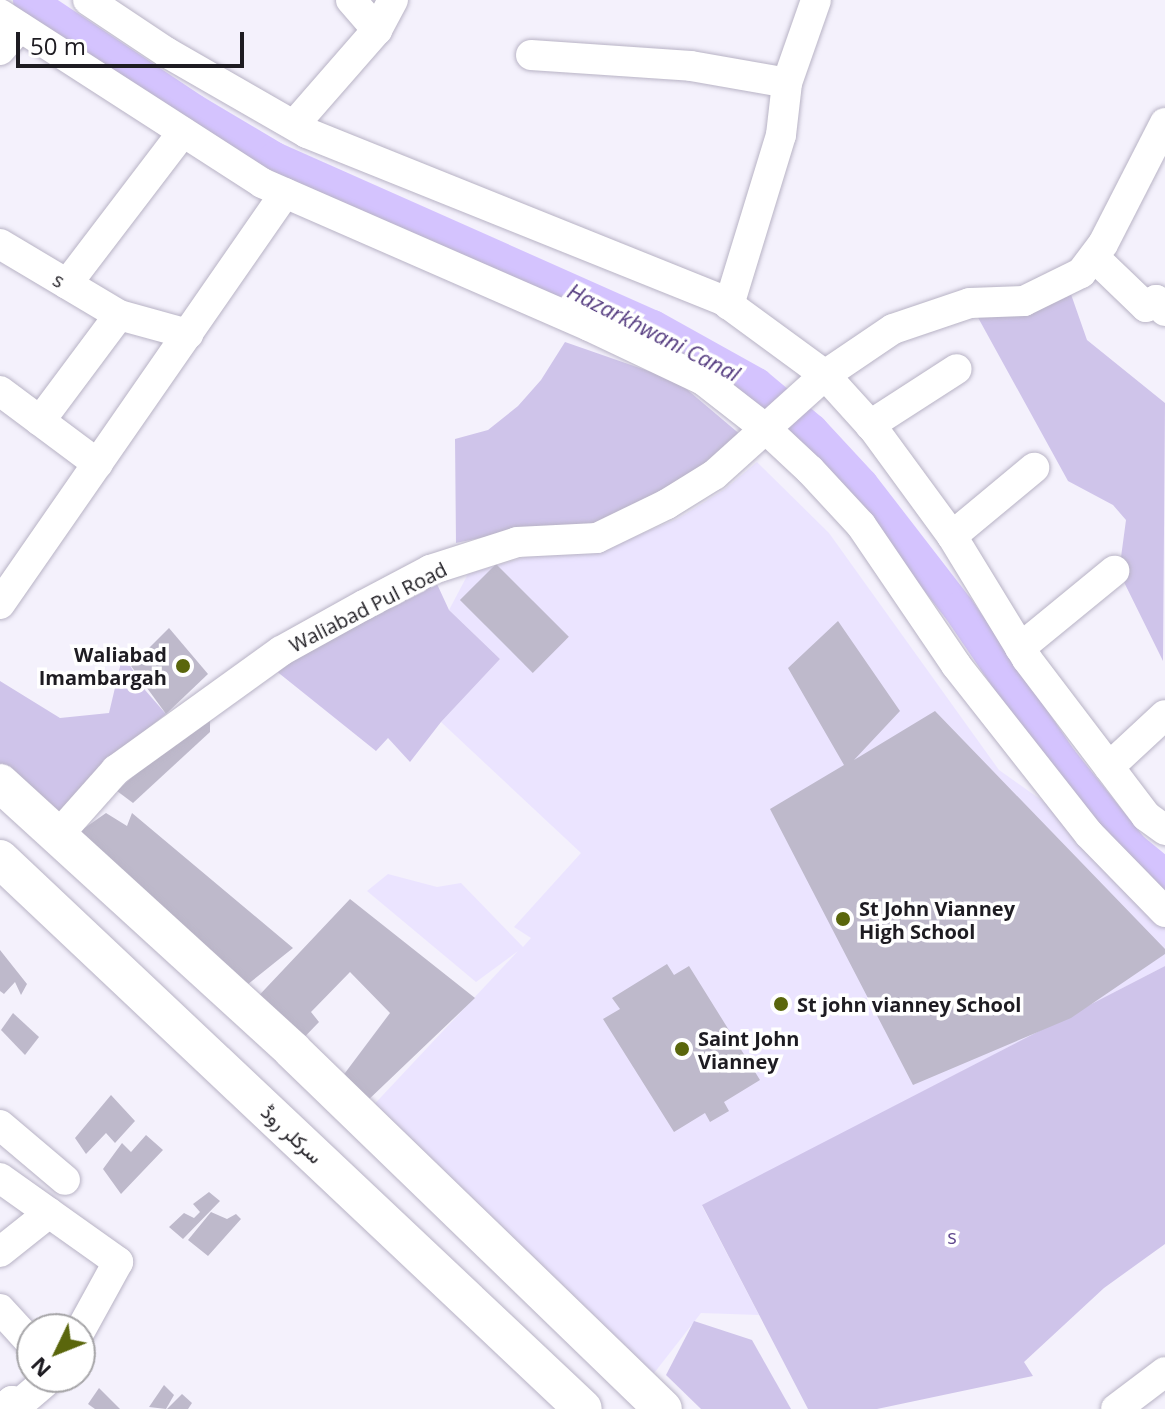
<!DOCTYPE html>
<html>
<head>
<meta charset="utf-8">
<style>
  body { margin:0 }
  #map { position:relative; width:1165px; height:1409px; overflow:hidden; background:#f4f1fc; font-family:"Open Sans",Vazirmatn,sans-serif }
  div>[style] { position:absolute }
  .built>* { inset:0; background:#ebe4ff }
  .green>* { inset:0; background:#cfc4ea }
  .canal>* { height:32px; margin:-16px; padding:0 16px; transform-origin:16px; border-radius:16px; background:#d4c3fe }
  .building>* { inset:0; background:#beb9cb; transform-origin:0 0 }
  .roads { filter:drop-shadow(0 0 2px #b8b3c5) drop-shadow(0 0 2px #b8b3c5) }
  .minor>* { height:30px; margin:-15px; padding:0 15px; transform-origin:15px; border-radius:15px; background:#fff }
  .major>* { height:38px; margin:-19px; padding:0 19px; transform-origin:19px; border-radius:19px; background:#fff }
  .dots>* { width:22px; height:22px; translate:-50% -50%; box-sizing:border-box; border:4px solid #fff; border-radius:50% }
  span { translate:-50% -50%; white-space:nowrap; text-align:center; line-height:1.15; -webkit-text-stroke:7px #fff; paint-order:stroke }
  .street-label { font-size:20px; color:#1e1c22 }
  .poi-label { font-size:20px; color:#1e1c22; font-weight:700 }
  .right { translate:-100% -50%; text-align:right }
  .left { translate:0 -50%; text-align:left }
  .park-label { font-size:20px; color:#60488e }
  .water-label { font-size:22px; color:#553c80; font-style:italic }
  .north { position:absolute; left:16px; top:1313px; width:80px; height:80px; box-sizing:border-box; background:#fff; border:2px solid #a5a4a7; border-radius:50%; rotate:227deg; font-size:22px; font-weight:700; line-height:32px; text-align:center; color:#1e1c22 }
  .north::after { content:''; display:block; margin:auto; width:28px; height:36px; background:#5a660c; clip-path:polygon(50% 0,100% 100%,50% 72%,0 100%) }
  .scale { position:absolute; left:16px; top:32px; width:228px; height:36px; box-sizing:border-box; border:4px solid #1e1c22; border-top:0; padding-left:10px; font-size:24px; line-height:28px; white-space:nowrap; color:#1e1c22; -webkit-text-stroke:6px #fff; paint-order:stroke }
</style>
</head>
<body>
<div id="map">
  <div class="built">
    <i style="clip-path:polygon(757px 462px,829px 533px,999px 770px,1089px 834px,1165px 912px,1165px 966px,702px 1206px,759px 1315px,701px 1313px,651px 1377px,367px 1112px,518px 951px,476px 982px,367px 891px,388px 874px,437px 887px,461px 883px,523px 947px,531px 938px,514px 927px,581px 853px,441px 722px,500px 659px,449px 610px,468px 574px,529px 556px,599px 552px,679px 518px,725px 489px)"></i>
  </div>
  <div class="green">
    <i style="clip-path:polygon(1066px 280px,1087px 340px,1165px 403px,1163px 661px,1119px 572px,1126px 520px,1113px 505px,1068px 481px,970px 303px)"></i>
    <i style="clip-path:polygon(565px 342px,677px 381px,742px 436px,711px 463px,594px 526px,514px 531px,456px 543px,455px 439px,488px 430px,518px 406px,541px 380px)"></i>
    <i style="clip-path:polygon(437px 584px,449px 610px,500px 659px,441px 722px,410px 762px,388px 738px,376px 751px,275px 670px,312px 641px)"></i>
    <i style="clip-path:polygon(123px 654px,145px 690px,166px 714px,107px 761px,53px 818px,0 767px,0 681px,60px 718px,109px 713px)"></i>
    <i style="clip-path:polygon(1165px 966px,1165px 1244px,1104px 1288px,1024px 1362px,1033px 1376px,877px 1409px,808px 1409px,702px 1205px)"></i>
    <i style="clip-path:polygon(694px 1321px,752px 1340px,791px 1409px,701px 1409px,666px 1375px)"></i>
  </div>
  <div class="canal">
    <i style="left:29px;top:0;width:198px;rotate:33.7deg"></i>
    <i style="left:194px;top:110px;width:94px;rotate:30.7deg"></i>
    <i style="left:275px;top:158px;width:414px;rotate:24deg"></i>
    <i style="left:653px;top:326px;width:119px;rotate:29.1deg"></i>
    <i style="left:757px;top:384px;width:72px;rotate:39.9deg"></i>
    <i style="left:812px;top:430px;width:74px;rotate:47.2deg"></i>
    <i style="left:862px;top:484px;width:157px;rotate:52.3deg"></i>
    <i style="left:958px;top:608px;width:183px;rotate:55.7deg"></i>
    <i style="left:1061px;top:759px;width:114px;rotate:51.4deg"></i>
    <i style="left:1132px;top:848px;width:43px;rotate:39.3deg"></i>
  </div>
  <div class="building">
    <i style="left:496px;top:564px;width:103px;height:51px;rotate:45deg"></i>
    <i style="clip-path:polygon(838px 621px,900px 711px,854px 760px,935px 711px,1165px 949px,1165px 954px,1071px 1018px,913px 1085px,770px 809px,844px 765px,788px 668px)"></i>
    <i style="clip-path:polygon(169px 628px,208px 674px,166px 714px,131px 666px)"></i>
    <i style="clip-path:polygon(210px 718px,210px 732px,133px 803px,117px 791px,166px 746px)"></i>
    <i style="clip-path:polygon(106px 813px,127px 826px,132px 813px,293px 948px,242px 989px,79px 832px)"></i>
    <i style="clip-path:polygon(350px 899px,475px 998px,364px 1104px,339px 1081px,390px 1013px,350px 972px,311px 1012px,319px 1022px,292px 1050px,251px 1004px)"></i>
    <i style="clip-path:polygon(0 950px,27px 984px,21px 995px,15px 982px,4px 994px,0 991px)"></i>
    <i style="clip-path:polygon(667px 964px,674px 975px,689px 966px,760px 1080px,724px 1102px,729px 1111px,710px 1122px,705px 1113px,674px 1132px,603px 1019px,620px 1009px,612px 998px)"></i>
    <i style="clip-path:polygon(13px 1013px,39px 1037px,25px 1055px,1px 1030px)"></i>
    <i style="clip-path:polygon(111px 1095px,135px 1121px,115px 1143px,106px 1133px,86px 1154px,75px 1138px)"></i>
    <i style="clip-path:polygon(146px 1135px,163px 1150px,121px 1194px,103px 1169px,122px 1143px,131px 1152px)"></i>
    <i style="clip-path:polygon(209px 1192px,220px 1201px,183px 1239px,169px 1227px,184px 1213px,194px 1218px,200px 1212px,193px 1204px)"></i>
    <i style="clip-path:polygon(211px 1212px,227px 1219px,236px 1214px,241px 1219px,208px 1256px,188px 1240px)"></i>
    <i style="clip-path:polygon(164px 1385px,174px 1395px,166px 1409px,149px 1407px)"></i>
    <i style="clip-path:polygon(99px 1388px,120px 1409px,95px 1409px,88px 1404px)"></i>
    <i style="clip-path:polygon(182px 1394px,192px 1403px,188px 1409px,167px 1409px)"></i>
  </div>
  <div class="roads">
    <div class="minor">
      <i style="left:88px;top:0;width:94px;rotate:33.7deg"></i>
      <i style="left:166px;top:52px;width:163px;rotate:29.9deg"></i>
      <i style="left:307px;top:133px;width:450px;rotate:21.9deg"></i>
      <i style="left:724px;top:301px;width:125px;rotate:36.2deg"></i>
      <i style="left:825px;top:375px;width:72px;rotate:47.8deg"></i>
      <i style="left:873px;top:428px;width:134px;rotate:53.8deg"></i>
      <i style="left:952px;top:536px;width:144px;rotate:58.6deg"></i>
      <i style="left:1027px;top:659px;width:197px;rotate:52.8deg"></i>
      <i style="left:1146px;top:816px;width:24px;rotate:36deg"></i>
      <i style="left:351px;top:0;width:40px;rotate:49deg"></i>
      <i style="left:0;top:14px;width:312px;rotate:32.8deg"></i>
      <i style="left:262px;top:183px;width:357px;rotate:23.6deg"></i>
      <i style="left:589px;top:326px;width:126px;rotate:25.3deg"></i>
      <i style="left:703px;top:380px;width:80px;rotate:37.9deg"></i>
      <i style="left:766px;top:429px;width:60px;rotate:43deg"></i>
      <i style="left:810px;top:470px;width:75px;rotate:47.2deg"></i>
      <i style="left:861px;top:525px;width:169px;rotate:55.8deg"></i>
      <i style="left:956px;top:665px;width:215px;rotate:51.8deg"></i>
      <i style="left:1089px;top:834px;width:109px;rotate:45.7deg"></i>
      <i style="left:0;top:50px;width:30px;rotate:-49deg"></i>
      <i style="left:531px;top:55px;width:160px;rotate:3.9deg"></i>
      <i style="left:691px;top:66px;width:97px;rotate:10deg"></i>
      <i style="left:294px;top:125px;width:126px;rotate:-48.9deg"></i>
      <i style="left:377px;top:30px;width:34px;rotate:-62deg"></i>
      <i style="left:0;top:244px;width:139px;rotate:30.8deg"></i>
      <i style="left:119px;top:315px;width:72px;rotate:15.4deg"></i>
      <i style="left:1094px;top:257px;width:72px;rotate:43.9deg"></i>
      <i style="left:1146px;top:307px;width:12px;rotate:-35deg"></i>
      <i style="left:1156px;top:300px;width:14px;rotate:51deg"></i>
      <i style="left:67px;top:284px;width:191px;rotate:-52.7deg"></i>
      <i style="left:729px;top:305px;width:178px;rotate:-73deg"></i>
      <i style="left:781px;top:135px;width:52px;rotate:-83.4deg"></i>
      <i style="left:787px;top:83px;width:88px;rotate:-70.7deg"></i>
      <i style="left:0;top:391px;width:122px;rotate:36.7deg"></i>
      <i style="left:40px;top:421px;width:132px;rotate:-53.3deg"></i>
      <i style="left:870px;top:425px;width:103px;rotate:-32.8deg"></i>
      <i style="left:952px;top:536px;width:107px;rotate:-39.7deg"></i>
      <i style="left:0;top:604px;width:500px;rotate:-55.26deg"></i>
      <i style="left:1020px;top:648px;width:122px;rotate:-39.3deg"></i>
      <i style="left:1109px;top:767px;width:76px;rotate:-42.9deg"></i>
      <i style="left:59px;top:834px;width:86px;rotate:-48.3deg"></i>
      <i style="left:116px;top:770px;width:203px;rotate:-35.8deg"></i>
      <i style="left:281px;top:651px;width:95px;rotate:-29deg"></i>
      <i style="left:364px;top:605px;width:75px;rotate:-27.9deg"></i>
      <i style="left:430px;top:570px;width:91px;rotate:-17.8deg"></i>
      <i style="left:517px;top:542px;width:80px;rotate:-2.9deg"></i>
      <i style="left:597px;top:538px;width:78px;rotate:-25.9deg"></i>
      <i style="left:667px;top:504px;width:55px;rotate:-31.7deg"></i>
      <i style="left:714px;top:475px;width:149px;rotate:-42deg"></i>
      <i style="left:825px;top:375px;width:82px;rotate:-34.1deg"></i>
      <i style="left:893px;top:329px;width:81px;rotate:-18.7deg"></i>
      <i style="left:970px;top:303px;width:54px;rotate:-2.1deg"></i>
      <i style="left:1024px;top:301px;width:64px;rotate:-26.2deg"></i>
      <i style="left:1081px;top:273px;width:36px;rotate:-53deg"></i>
      <i style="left:1103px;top:244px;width:136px;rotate:-62.9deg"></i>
      <i style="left:0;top:1125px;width:85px;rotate:40.2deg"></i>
      <i style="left:0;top:1178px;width:145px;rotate:35.4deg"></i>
      <i style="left:118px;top:1262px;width:79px;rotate:118.8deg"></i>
      <i style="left:0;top:1252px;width:63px;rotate:-38.5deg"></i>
      <i style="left:0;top:1309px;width:47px;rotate:47.6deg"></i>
      <i style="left:3px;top:1409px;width:12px;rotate:-42deg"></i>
      <i style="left:12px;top:1401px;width:7px;rotate:45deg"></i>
      <i style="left:17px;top:1406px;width:45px;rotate:-40.5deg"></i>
      <i style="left:1116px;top:1409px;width:61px;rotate:-37.1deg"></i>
    </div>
    <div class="major">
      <i style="left:0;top:783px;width:396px;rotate:42.4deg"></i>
      <i style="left:292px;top:1050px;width:516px;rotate:44.06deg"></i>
      <i style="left:0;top:859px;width:801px;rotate:43.33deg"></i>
    </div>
  </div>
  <div class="dots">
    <i style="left:183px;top:666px;background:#5a660c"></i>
    <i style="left:843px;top:919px;background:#5a660c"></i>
    <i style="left:781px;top:1004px;background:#5a660c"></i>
    <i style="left:682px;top:1049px;background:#5a660c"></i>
  </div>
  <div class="street-label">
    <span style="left:59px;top:280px;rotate:31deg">s</span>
    <span style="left:368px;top:607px;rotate:-27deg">Waliabad Pul Road</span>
    <span style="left:292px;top:1134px;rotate:43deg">سرکلر روڈ</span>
  </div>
  <div class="poi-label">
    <span class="right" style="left:167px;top:666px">Waliabad<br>Imambargah</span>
    <span class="left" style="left:859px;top:920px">St John Vianney<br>High School</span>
    <span class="left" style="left:797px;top:1004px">St john vianney School</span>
    <span class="left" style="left:698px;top:1050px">Saint John<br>Vianney</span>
  </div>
  <div class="park-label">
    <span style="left:952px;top:1236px">s</span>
  </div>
  <div class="water-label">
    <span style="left:654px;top:332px;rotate:27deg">Hazarkhwani Canal</span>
  </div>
  <div class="north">N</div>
  <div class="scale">50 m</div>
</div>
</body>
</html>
